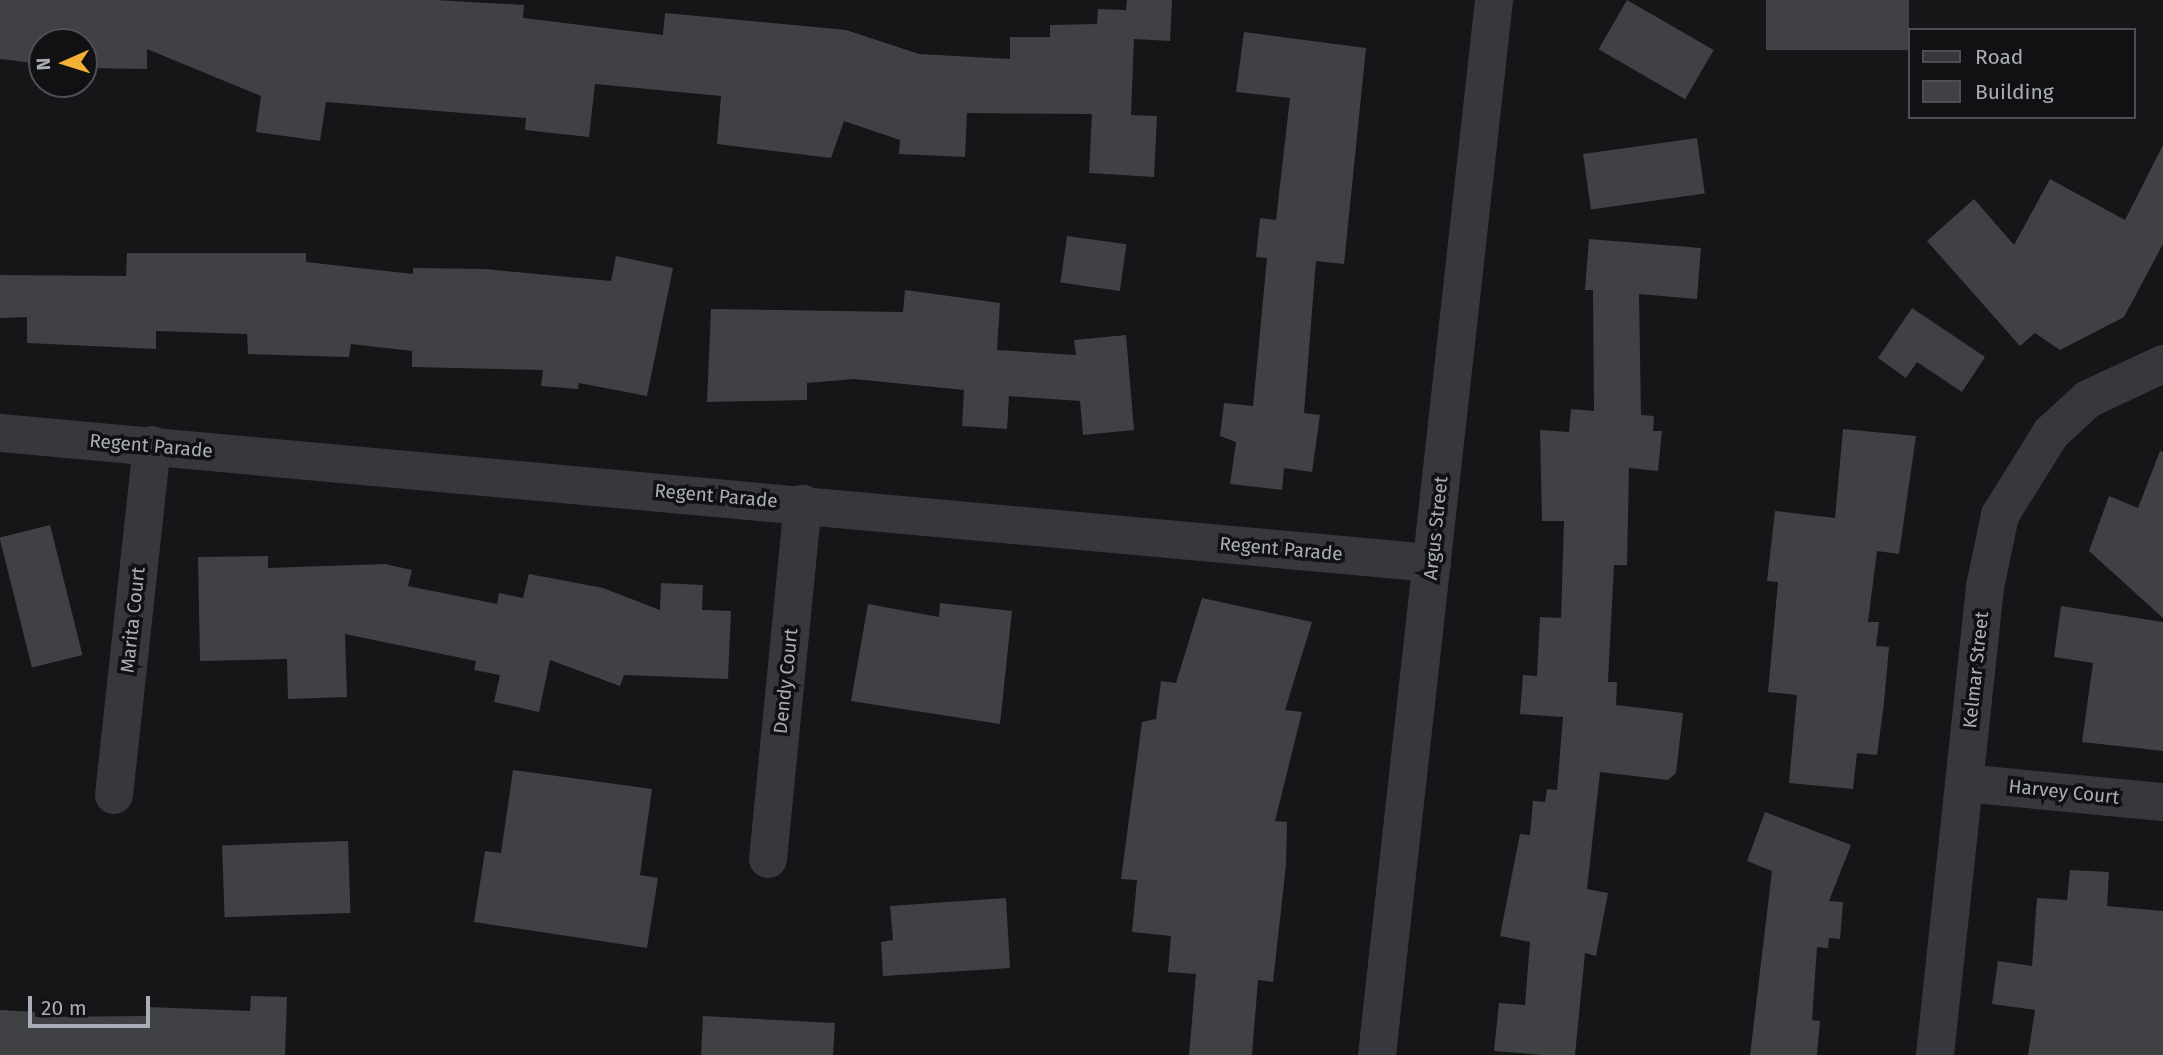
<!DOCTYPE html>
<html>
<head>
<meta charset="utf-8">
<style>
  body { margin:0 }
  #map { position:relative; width:2163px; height:1055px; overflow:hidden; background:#161618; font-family:"Fira Sans",sans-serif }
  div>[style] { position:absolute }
  .building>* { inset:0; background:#404145; transform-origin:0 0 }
  .street>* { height:38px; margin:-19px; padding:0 19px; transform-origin:19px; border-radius:19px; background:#37383d }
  span { translate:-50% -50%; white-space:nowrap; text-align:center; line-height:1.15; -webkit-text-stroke:7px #111113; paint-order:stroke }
  .street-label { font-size:19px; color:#a8adb8 }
  .legend { position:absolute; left:1908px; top:28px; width:228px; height:91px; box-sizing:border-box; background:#111113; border:2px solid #4d4f55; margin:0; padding:9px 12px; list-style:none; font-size:21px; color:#a8adb8 }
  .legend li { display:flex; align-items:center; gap:14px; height:35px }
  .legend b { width:35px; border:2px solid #4d4f55 }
  .north { position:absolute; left:28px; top:28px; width:70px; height:70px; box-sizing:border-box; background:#111113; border:2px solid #4d4f55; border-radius:50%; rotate:267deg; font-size:19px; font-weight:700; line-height:28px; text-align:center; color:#a8adb8 }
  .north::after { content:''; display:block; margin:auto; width:24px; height:32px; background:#f2b134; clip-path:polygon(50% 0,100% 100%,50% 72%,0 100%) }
  .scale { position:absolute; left:28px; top:996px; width:122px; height:32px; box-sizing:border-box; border:4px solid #a8adb8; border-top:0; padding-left:9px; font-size:21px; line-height:24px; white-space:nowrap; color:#a8adb8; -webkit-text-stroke:5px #111113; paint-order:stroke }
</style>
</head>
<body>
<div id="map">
  <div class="building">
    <i style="clip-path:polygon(0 0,435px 0,524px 5px,523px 18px,663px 35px,665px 13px,846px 30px,919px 54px,1010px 59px,1010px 37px,1050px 37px,1050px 25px,1097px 24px,1098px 9px,1126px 10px,1127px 0,1172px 0,1170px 41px,1134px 39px,1131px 115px,1157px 116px,1154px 177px,1089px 173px,1092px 114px,967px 113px,965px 157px,899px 154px,900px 140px,844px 121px,831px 158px,717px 144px,721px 96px,595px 84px,589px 137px,525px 130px,526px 118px,326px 102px,320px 141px,256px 132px,261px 96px,147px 49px,147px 69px,84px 68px,84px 42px,42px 42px,42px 64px,0 59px)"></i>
    <i style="left:1627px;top:0;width:100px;height:57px;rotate:30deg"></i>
    <i style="left:1766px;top:0;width:143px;height:50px"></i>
    <i style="clip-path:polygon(1244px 32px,1366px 48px,1344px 264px,1316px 261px,1304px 413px,1320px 415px,1312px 472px,1284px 468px,1282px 490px,1230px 484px,1236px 442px,1220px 436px,1224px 403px,1253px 406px,1267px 258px,1256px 257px,1260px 218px,1276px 220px,1290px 98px,1236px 92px)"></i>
    <i style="left:1697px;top:138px;width:56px;height:115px;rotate:82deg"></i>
    <i style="clip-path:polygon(2163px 145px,2163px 244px,2124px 317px,2060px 350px,2035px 333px,2020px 346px,1927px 241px,1974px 199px,2014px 245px,2050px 179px,2125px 220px)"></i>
    <i style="left:1067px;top:236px;width:60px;height:47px;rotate:8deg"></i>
    <i style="clip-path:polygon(1589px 239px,1701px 248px,1697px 299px,1639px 294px,1641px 415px,1654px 416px,1653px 431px,1662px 431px,1658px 471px,1629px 468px,1627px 565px,1614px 565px,1608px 682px,1617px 682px,1616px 705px,1683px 713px,1676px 773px,1668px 780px,1600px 772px,1587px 889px,1608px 893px,1596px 956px,1585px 953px,1575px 1055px,1543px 1055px,1494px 1051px,1499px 1003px,1525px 1005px,1530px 942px,1500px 936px,1520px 834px,1530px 835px,1533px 801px,1545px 802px,1547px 789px,1557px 790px,1563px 717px,1520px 714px,1523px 675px,1537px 676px,1540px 617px,1561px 618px,1564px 521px,1542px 521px,1540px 430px,1569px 432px,1571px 409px,1594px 411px,1593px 290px,1585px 290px)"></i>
    <i style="clip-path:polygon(127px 253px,306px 253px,306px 262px,413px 274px,413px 268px,485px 269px,611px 281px,616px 256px,673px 268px,647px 396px,579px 383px,578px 389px,541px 386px,543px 370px,412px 367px,412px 351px,351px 344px,349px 357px,248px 354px,247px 334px,156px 331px,156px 349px,27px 343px,27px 317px,0 318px,0 275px,126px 276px)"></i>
    <i style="clip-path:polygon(905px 290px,1000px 303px,997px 350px,1076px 355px,1074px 340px,1126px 335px,1134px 430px,1083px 435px,1080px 401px,1009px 396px,1007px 429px,962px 426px,964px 390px,854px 379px,807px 383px,807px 400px,707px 402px,711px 309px,903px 312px)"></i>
    <i style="clip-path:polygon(1912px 308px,1985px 357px,1962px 392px,1917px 362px,1906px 378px,1878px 358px)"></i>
    <i style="clip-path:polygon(1843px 429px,1916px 436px,1899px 554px,1877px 551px,1868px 622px,1879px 622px,1876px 646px,1889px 647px,1884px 703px,1877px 755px,1857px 753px,1853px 789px,1789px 783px,1797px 695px,1768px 692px,1778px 582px,1767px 581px,1775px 511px,1835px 518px)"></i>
    <i style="clip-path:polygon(2160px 451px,2163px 452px,2163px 618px,2089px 551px,2109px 496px,2138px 508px)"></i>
    <i style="left:50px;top:525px;width:134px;height:52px;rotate:76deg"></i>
    <i style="clip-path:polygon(268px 556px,268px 568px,385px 564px,412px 570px,408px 586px,497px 604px,499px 593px,523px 598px,529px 574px,603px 588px,660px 610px,661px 583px,703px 585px,702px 610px,731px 611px,728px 679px,624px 675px,620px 686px,550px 660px,539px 712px,494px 702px,500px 675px,474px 670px,476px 661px,345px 634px,347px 697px,288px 699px,287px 659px,200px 661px,198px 557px)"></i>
    <i style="clip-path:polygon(1202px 598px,1312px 622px,1285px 710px,1302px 712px,1275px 821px,1287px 822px,1286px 865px,1273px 982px,1258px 980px,1252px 1055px,1189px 1055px,1196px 974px,1168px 972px,1171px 936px,1132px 932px,1137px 880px,1121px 879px,1142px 722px,1156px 719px,1161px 681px,1176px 683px)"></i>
    <i style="clip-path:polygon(940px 603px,1012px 611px,1000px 724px,851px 701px,868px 604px,939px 617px)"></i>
    <i style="clip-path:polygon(2061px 606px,2163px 622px,2163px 751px,2082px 742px,2093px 663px,2054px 657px)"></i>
    <i style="clip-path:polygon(513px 770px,652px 789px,640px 875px,658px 878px,647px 948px,474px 922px,485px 851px,501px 853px)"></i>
    <i style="clip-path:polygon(1765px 812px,1851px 845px,1829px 901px,1843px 902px,1840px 939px,1829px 938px,1828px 948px,1817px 947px,1812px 1020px,1820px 1021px,1817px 1055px,1750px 1055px,1772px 871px,1747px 861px)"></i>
    <i style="left:348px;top:841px;width:72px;height:126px;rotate:88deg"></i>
    <i style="clip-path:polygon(2070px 870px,2109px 872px,2107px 906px,2163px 911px,2163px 1055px,2028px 1055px,2035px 1010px,1992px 1004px,1998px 961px,2032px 966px,2037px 898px,2067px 900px)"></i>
    <i style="clip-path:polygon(1006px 898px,1010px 968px,883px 976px,881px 942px,893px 940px,890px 906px)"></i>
    <i style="clip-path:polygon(251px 996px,287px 997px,285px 1055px,0 1055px,0 1010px,35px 1012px,35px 1017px,148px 1016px,149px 1007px,250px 1011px)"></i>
    <i style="clip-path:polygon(703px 1016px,835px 1023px,833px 1055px,701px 1055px)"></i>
  </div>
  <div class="street">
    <i style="left:0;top:433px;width:1438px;rotate:5.19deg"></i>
    <i style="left:1964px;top:783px;width:200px;rotate:5.5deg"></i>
    <i style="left:114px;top:795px;width:352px;rotate:-83.8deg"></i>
    <i style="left:768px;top:859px;width:357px;rotate:-84.4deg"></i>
    <i style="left:1377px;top:1055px;width:1061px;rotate:-83.67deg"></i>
    <i style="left:1935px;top:1055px;width:471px;rotate:-83.9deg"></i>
    <i style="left:1985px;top:587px;width:74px;rotate:-78.2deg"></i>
    <i style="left:2000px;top:515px;width:97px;rotate:-58.1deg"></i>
    <i style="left:2051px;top:433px;width:50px;rotate:-42.6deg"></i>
    <i style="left:2088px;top:399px;width:83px;rotate:-25deg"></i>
  </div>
  <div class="street-label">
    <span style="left:151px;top:446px;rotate:5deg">Regent Parade</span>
    <span style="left:716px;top:496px;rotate:5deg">Regent Parade</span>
    <span style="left:1436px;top:528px;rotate:-84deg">Argus Street</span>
    <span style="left:1281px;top:549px;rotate:5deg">Regent Parade</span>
    <span style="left:133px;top:620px;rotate:-84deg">Marita Court</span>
    <span style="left:1976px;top:670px;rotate:-84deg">Kelmar Street</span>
    <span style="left:786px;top:681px;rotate:-84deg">Dendy Court</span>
    <span style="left:2064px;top:792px;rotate:6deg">Harvey Court</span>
  </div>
  <ul class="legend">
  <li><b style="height:9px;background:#37383d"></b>Road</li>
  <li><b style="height:19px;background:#404145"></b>Building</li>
  </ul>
  <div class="north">N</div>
  <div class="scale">20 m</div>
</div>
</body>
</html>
